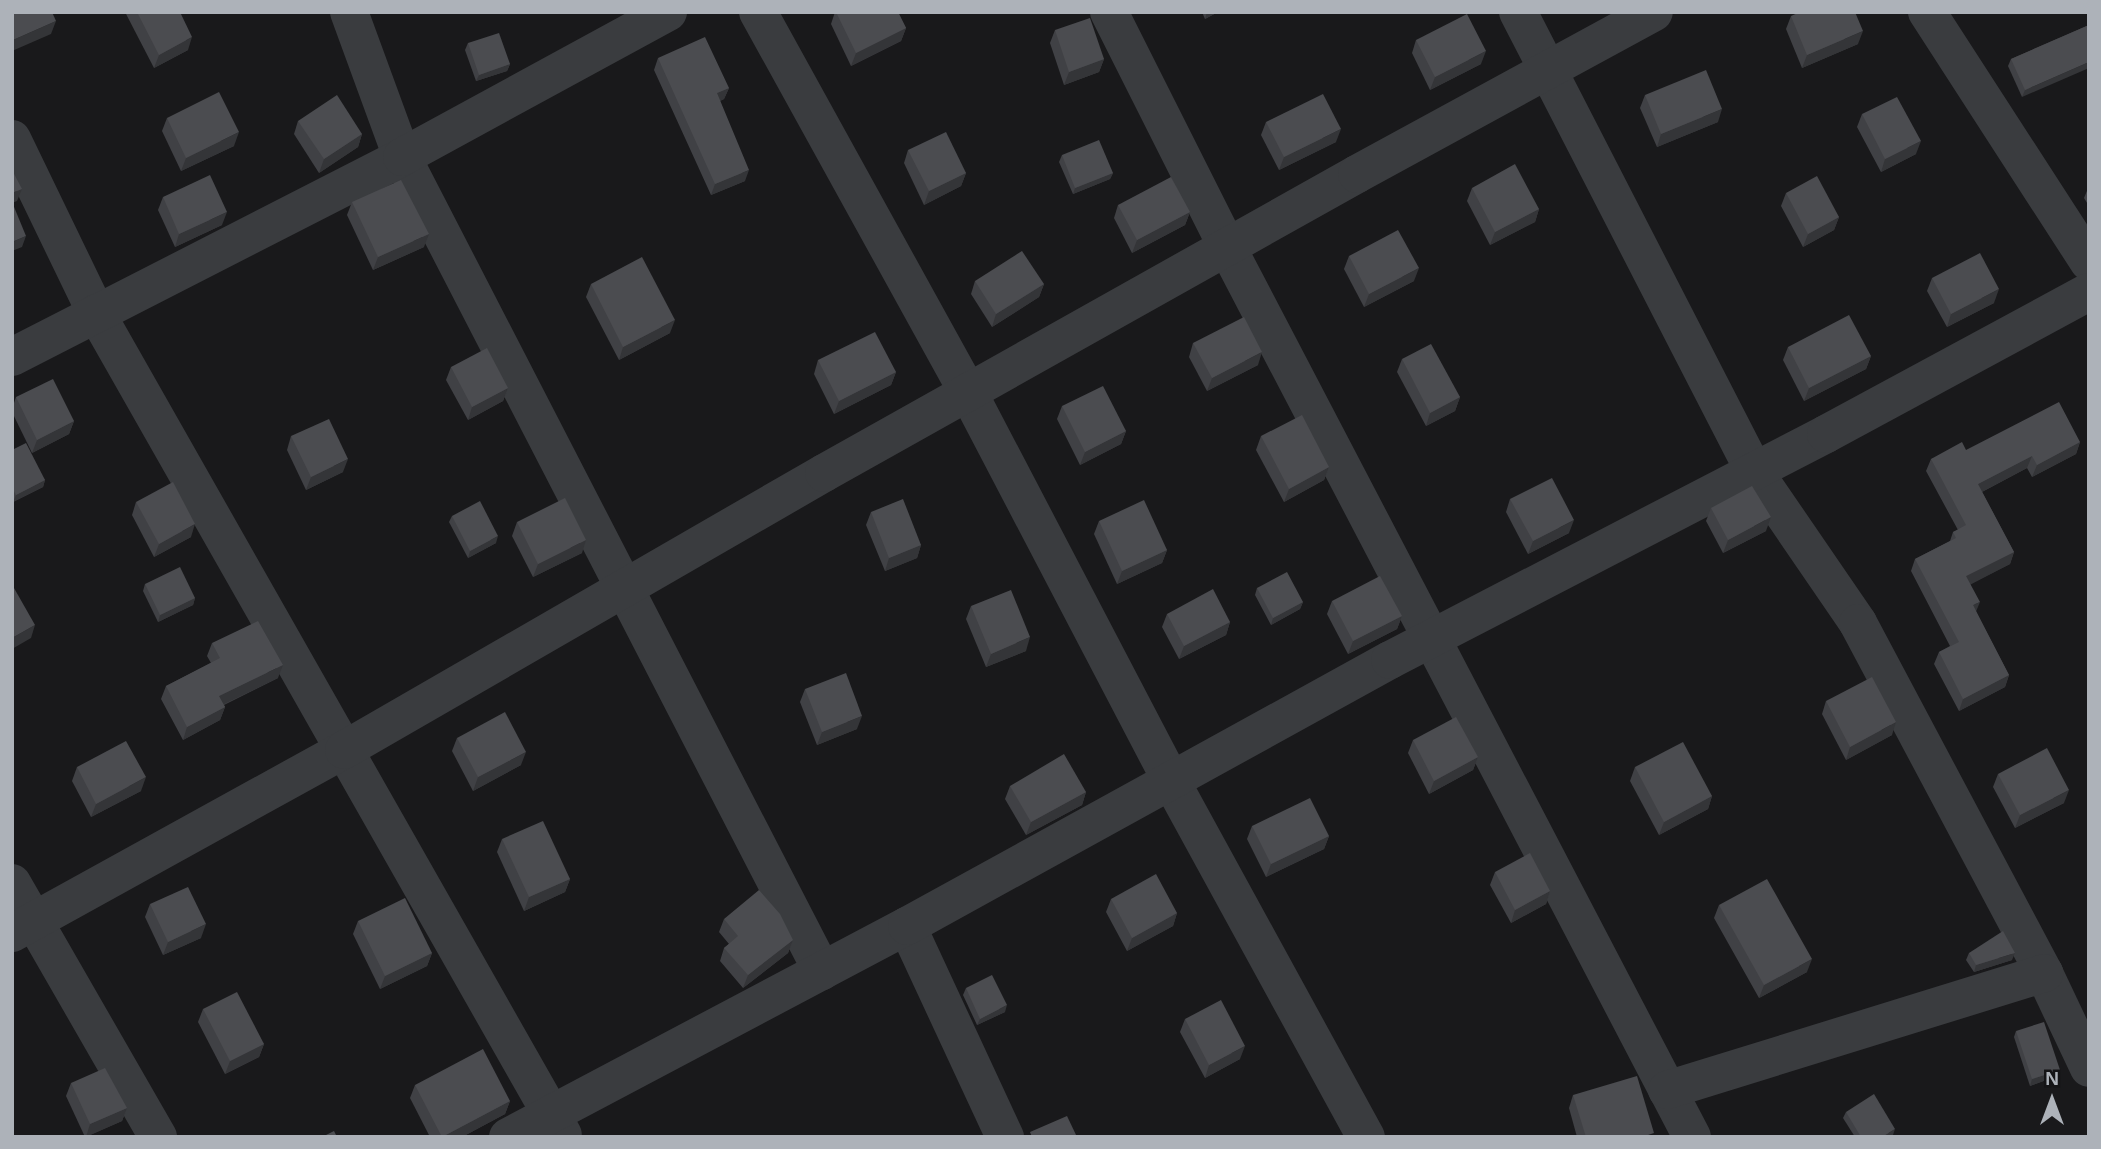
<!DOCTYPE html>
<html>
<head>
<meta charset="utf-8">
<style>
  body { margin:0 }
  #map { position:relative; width:2101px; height:1149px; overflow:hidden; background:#19191b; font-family:Helvetica,sans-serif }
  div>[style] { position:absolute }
  .minor>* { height:38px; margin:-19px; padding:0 19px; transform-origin:19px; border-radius:19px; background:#3a3c3f }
  .wall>* { inset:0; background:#404145 }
  .shaded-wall>* { inset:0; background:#343538 }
  .building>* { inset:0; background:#4b4c50 }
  span { translate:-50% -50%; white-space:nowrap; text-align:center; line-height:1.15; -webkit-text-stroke:5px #141416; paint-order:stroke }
  .frame { position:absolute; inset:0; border:14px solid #adb2b9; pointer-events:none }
  .north { position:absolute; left:2017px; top:1065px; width:70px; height:70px; -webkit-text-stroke:5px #141416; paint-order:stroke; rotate:0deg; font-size:19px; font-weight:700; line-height:28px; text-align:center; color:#adb2b9 }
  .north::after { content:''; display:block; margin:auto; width:24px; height:32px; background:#adb2b9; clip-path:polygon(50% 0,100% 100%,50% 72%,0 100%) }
</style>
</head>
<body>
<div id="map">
  <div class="minor">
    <i style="left:349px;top:12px;width:154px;rotate:69.9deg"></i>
    <i style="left:402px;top:157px;width:916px;rotate:62.71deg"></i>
    <i style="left:758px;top:12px;width:434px;rotate:61.1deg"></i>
    <i style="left:968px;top:392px;width:439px;rotate:62.4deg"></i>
    <i style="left:1171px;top:781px;width:406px;rotate:61.3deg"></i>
    <i style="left:1109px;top:12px;width:263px;rotate:63.3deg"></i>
    <i style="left:1227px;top:247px;width:1004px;rotate:62.41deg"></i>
    <i style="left:1518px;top:12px;width:516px;rotate:62.79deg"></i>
    <i style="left:1754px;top:471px;width:184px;rotate:55.6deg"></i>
    <i style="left:1858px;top:623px;width:396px;rotate:62deg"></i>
    <i style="left:2044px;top:973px;width:105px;rotate:64.7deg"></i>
    <i style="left:1927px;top:12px;width:298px;rotate:57.1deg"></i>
    <i style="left:12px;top:139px;width:193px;rotate:64.2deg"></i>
    <i style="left:96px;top:313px;width:945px;rotate:60.4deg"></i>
    <i style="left:12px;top:357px;width:438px;rotate:-27.1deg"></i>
    <i style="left:402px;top:157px;width:303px;rotate:-28.6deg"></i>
    <i style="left:12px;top:883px;width:293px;rotate:60.1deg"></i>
    <i style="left:907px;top:926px;width:233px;rotate:65.1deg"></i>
    <i style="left:12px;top:933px;width:379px;rotate:-28.9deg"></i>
    <i style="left:344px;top:750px;width:554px;rotate:-29.99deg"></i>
    <i style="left:824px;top:473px;width:611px;rotate:-29.29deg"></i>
    <i style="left:1357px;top:174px;width:338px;rotate:-28.6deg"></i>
    <i style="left:1667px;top:1090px;width:395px;rotate:-17.2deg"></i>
    <i style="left:508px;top:1137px;width:451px;rotate:-27.9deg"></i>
    <i style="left:907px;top:926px;width:551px;rotate:-28.84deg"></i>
    <i style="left:1390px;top:660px;width:491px;rotate:-27.4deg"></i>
    <i style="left:1826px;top:434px;width:299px;rotate:-28.4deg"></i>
  </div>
  <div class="wall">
    <i style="clip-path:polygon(125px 12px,180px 12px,188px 50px,154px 68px)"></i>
    <i style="clip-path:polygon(835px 12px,898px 12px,906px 28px,901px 41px,851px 66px,831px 24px)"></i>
    <i style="clip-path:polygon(1202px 12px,1218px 12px,1205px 19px)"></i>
    <i style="clip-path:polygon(1791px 16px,1858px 44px,1802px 68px,1786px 29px)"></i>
    <i style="clip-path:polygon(2089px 25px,2022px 97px,2008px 66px,2011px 59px)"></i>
    <i style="clip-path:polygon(1055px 30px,1104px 59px,1099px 72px,1064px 85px,1050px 43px)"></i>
    <i style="clip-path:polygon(1416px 40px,1481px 64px,1430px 90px,1412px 53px)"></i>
    <i style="clip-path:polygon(468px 43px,510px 64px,507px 71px,476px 81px,465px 50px)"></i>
    <i style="clip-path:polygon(658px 58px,729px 88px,724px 99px,720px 101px,745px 181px,711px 195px,654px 70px)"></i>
    <i style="clip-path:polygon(1645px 95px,1718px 122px,1657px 147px,1640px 108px)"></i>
    <i style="clip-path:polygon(1862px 114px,1916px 154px,1881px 172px,1857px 127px)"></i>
    <i style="clip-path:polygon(167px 118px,234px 146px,181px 171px,162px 131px)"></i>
    <i style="clip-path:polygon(298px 121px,362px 134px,358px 147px,319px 173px,294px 134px)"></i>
    <i style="clip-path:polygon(1266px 122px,1336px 142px,1279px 170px,1261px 135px)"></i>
    <i style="clip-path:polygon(908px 150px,966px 173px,961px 186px,924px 205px,904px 163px)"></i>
    <i style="clip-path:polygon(1062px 155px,1113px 173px,1110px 179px,1073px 194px,1059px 162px)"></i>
    <i style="clip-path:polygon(2089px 186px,2089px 206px,2084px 198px)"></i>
    <i style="clip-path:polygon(1472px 188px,1539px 209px,1535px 222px,1490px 245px,1467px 201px)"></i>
    <i style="clip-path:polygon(1786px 193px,1839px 217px,1834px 230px,1803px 247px,1781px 206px)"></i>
    <i style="clip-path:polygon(163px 197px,222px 225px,175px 247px,158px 210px)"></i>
    <i style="clip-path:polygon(352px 202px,424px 247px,373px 270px,347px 215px)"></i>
    <i style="clip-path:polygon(1118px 205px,1190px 212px,1185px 225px,1132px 253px,1114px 218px)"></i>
    <i style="clip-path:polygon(1349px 256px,1414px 281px,1364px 307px,1344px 269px)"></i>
    <i style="clip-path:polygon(1932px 278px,1994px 303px,1947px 327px,1927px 291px)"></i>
    <i style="clip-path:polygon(975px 281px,1044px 284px,1039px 297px,992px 327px,971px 294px)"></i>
    <i style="clip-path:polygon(591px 284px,670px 333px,619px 360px,586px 297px)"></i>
    <i style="clip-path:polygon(1193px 343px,1258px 365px,1207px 391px,1189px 357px)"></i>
    <i style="clip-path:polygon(1788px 347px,1871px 356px,1866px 369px,1804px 401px,1783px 360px)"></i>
    <i style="clip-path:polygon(1402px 359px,1460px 397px,1455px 411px,1426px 426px,1397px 372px)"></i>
    <i style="clip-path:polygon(818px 360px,896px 372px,891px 385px,834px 414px,814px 374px)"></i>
    <i style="clip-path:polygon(451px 367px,508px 388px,503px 401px,468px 420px,446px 380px)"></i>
    <i style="clip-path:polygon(16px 397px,74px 421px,69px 434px,32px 453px,12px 412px,12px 409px)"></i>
    <i style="clip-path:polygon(1062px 406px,1126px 431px,1121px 444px,1080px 465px,1057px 419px)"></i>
    <i style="clip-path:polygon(291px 436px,343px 472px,306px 490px,287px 450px)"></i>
    <i style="clip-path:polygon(1261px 436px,1329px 467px,1324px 480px,1284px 502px,1256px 450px)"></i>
    <i style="clip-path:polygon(2080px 442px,2076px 454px,2032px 477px,2027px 468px,1982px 492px,2014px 552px,2010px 564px,1970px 584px,1976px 612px,2009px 675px,2005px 687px,1959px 711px,1934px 664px,1939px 652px,1950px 646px,1911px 571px,1915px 559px,1950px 541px,1953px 532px,1958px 530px,1926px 471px,1931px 459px,1966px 450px)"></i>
    <i style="clip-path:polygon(12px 450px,45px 480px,43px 487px,13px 502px,12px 499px)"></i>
    <i style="clip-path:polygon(1510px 499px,1569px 533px,1528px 554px,1506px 512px)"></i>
    <i style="clip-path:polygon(136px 502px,191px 537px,154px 557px,132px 515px)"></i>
    <i style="clip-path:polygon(1711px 508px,1766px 531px,1723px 553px,1706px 521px)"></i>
    <i style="clip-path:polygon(871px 512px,921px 545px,917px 558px,885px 571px,866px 525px)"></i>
    <i style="clip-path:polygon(452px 516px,496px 543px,468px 558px,449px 522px)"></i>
    <i style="clip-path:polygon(1099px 521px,1167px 550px,1162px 563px,1117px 584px,1094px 534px)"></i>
    <i style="clip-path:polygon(517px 522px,582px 553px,533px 577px,512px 536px)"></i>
    <i style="clip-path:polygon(145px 584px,195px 598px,193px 605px,158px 622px,143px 591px)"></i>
    <i style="clip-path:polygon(1257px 588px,1303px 602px,1300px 609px,1271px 625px,1255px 595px)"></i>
    <i style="clip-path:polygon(1332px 601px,1402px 616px,1397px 629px,1348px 654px,1327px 614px)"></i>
    <i style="clip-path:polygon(971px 606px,1026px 651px,986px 667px,966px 619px)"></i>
    <i style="clip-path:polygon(1167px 614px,1230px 622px,1226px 635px,1179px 659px,1162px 627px)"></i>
    <i style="clip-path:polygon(212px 643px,278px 678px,224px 705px,225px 707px,220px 720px,183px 740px,161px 699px,166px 686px,211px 663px,207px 656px)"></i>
    <i style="clip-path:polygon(805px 689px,857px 729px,817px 745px,800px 702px)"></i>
    <i style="clip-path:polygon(1826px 701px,1892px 735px,1846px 760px,1822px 714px)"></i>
    <i style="clip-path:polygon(457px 738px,521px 765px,473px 791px,452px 751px)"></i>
    <i style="clip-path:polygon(1413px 740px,1478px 757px,1473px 770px,1429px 794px,1408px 753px)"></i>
    <i style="clip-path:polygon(77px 767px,141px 791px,91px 817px,72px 781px)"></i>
    <i style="clip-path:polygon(1635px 767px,1712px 796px,1708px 809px,1659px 835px,1630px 781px)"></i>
    <i style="clip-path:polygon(1998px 774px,2064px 803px,2015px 828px,1993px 787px)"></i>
    <i style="clip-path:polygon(1010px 786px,1086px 792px,1082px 805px,1026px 835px,1005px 799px)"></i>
    <i style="clip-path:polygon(1252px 826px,1329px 836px,1324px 849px,1266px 877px,1247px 839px)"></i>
    <i style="clip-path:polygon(502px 839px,570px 879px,565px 892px,524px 911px,497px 852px)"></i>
    <i style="clip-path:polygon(1495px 872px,1550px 891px,1546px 904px,1511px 923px,1490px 885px)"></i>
    <i style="clip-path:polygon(1111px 899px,1177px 913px,1173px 926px,1127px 951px,1106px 912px)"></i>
    <i style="clip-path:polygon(150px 904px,201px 938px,163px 955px,145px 917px)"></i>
    <i style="clip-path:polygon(1719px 905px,1807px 972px,1759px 998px,1714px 918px)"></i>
    <i style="clip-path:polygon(724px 919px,793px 940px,788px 953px,743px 988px,720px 961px,724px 948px,729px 944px,719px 932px)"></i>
    <i style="clip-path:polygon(358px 921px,432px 953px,427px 966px,380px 989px,353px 934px)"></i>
    <i style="clip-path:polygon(1969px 953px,2012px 960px,1974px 972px,1966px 960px)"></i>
    <i style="clip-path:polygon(966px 988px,1005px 1012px,977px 1025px,963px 995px)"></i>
    <i style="clip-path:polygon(203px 1009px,264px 1044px,259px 1057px,225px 1074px,198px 1022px)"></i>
    <i style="clip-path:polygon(1185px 1019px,1240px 1059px,1205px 1078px,1180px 1032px)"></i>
    <i style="clip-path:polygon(2016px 1031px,2057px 1076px,2030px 1086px,2014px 1037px)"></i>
    <i style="clip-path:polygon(71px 1083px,127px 1108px,122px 1121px,85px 1137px,66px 1096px)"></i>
    <i style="clip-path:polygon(415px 1085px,510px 1101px,505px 1114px,462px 1137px,430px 1137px,410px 1098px)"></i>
    <i style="clip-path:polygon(1573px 1095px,1653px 1137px,1577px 1137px,1569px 1108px)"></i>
    <i style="clip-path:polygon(1846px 1112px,1893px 1135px,1891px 1137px,1855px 1137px,1843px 1118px)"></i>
  </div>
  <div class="shaded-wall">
    <i style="clip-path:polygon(1207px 12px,1218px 12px,1205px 19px)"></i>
    <i style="clip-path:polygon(56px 21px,51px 34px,12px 51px,13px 40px)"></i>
    <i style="clip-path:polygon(906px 28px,901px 41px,851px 66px,856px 53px)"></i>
    <i style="clip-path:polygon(1863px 31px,1858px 44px,1802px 68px,1807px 55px)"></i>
    <i style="clip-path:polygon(192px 37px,188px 50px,154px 68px,159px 55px)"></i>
    <i style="clip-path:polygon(1486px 51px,1481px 64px,1430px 90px,1435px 77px)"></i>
    <i style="clip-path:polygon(1104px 59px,1099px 72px,1064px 85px,1069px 72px)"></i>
    <i style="clip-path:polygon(2089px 62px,2089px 68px,2022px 97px,2025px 90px)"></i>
    <i style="clip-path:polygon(510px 64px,507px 71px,476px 81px,479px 75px)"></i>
    <i style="clip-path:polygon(729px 88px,724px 99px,713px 104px,717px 93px)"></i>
    <i style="clip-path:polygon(1722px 109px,1718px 122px,1657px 147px,1661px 134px)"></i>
    <i style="clip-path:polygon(1341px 129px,1336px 142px,1279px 170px,1284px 157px)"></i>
    <i style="clip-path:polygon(239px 132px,234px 146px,181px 171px,186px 158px)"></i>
    <i style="clip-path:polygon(362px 134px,358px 147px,319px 173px,324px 159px)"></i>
    <i style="clip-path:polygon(1921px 141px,1916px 154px,1881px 172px,1885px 159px)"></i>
    <i style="clip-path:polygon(749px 170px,745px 181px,711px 195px,715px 184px)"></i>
    <i style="clip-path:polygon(966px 173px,961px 186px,924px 205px,929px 191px)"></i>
    <i style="clip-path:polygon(1113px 173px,1110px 179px,1073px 194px,1075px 188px)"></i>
    <i style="clip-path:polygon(22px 189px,17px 201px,12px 203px,12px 193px)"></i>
    <i style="clip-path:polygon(1539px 209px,1535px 222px,1490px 245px,1495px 232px)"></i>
    <i style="clip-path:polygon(227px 212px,222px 225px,175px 247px,179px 234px)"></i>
    <i style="clip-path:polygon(1190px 212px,1185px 225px,1132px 253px,1137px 240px)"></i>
    <i style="clip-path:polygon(1839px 217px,1834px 230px,1803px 247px,1808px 234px)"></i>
    <i style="clip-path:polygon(429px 234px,424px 247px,373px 270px,378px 257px)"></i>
    <i style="clip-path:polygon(26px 236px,22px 247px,12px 251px,12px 242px)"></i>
    <i style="clip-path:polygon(1419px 268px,1414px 281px,1364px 307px,1369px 294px)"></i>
    <i style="clip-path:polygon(1044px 284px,1039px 297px,992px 327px,996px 314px)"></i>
    <i style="clip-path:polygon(1999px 289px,1994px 303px,1947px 327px,1951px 314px)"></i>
    <i style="clip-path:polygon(675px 320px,670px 333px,619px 360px,623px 347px)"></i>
    <i style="clip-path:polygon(1262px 352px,1258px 365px,1207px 391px,1212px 378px)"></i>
    <i style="clip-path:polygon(1871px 356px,1866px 369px,1804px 401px,1809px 388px)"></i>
    <i style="clip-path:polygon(896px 372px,891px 385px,834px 414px,839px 401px)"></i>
    <i style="clip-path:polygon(508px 388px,503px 401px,468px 420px,472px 407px)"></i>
    <i style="clip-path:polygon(1460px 397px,1455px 411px,1426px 426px,1430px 413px)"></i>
    <i style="clip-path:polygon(74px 421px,69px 434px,32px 453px,37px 440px)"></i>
    <i style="clip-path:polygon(1126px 431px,1121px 444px,1080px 465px,1085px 452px)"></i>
    <i style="clip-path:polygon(2080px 442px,2076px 454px,2032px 477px,2037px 465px)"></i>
    <i style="clip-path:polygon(2032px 456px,2027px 468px,1974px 496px,1978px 484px)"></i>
    <i style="clip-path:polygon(348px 459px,343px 472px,306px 490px,311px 477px)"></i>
    <i style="clip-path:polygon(1329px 467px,1324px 480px,1284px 502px,1289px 489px)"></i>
    <i style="clip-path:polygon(45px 480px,43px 487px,13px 502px,16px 495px)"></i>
    <i style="clip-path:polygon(1771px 517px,1766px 531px,1723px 553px,1728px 540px)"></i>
    <i style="clip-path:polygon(1574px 520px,1569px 533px,1528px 554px,1533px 541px)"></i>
    <i style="clip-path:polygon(195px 524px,191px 537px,154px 557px,159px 544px)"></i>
    <i style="clip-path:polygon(498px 536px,496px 543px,468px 558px,470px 551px)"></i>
    <i style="clip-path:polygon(586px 540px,582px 553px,533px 577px,538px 564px)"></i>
    <i style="clip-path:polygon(921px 545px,917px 558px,885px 571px,889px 558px)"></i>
    <i style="clip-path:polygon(1167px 550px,1162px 563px,1117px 584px,1122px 571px)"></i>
    <i style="clip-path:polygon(2014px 552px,2010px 564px,1962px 589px,1966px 576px)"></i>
    <i style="clip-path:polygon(195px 598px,193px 605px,158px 622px,160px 615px)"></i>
    <i style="clip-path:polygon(1303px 602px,1300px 609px,1271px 625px,1273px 618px)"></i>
    <i style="clip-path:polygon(1980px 602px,1975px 614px,1973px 605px)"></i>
    <i style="clip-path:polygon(1402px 616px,1397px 629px,1348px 654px,1353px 641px)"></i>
    <i style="clip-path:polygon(1230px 622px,1226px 635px,1179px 659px,1184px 646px)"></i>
    <i style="clip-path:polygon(35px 625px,31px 638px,12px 649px,12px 638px)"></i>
    <i style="clip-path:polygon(1030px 637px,1026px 651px,986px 667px,991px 654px)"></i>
    <i style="clip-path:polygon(283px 665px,278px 678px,214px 709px,219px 696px)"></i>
    <i style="clip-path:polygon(2009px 675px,2005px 687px,1959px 711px,1963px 699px)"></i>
    <i style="clip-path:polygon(225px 707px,220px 720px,183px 740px,187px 727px)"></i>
    <i style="clip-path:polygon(862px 716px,857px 729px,817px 745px,822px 732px)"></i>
    <i style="clip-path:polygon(1896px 722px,1892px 735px,1846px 760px,1850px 747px)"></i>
    <i style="clip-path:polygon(526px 752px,521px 765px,473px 791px,478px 777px)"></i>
    <i style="clip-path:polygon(1478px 757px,1473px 770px,1429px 794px,1434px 781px)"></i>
    <i style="clip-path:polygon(146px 777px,141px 791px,91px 817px,96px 804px)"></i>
    <i style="clip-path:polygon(2069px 790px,2064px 803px,2015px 828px,2020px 815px)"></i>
    <i style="clip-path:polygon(1086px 792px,1082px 805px,1026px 835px,1031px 822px)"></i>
    <i style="clip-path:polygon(1712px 796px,1708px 809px,1659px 835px,1664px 822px)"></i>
    <i style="clip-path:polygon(1329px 836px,1324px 849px,1266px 877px,1271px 864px)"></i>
    <i style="clip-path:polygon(570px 879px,565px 892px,524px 911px,529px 897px)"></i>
    <i style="clip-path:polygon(1550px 891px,1546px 904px,1511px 923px,1515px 910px)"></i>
    <i style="clip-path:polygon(1177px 913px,1173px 926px,1127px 951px,1132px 938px)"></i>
    <i style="clip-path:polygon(206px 924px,201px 938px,163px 955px,168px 942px)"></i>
    <i style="clip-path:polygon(793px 940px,788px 953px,743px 988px,748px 975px)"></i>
    <i style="clip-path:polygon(432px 953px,427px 966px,380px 989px,385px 976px)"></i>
    <i style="clip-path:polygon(2015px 953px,2012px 960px,1974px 972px,1976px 965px)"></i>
    <i style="clip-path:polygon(1812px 959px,1807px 972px,1759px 998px,1764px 985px)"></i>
    <i style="clip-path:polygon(1007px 1005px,1005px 1012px,977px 1025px,980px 1019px)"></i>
    <i style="clip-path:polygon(264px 1044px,259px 1057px,225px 1074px,230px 1061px)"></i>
    <i style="clip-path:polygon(1245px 1046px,1240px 1059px,1205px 1078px,1209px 1065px)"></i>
    <i style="clip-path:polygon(2060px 1070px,2057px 1076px,2030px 1086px,2032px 1079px)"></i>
    <i style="clip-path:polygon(510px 1101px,505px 1114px,462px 1137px,442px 1137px)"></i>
    <i style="clip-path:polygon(127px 1108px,122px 1121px,86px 1137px,90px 1124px)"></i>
    <i style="clip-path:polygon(1895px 1129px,1893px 1135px,1891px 1137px,1882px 1137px)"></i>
  </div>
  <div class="building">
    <i style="clip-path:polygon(12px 12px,52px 12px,56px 21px,13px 40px,12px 38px)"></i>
    <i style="clip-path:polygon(137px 12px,180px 12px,192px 37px,159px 55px)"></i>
    <i style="clip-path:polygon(836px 12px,898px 12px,906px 28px,856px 53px)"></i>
    <i style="clip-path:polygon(1800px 12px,1855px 12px,1863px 31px,1807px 55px,1791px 16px)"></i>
    <i style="clip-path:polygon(1467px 14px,1486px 51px,1435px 77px,1416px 40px)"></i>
    <i style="clip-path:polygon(1090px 18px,1104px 59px,1069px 72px,1055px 30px)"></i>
    <i style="clip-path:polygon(2089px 25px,2089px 62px,2025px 90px,2011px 59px)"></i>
    <i style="clip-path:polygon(499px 33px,510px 64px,479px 75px,468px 43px)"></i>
    <i style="clip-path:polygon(705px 37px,729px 88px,717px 93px,749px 170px,715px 184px,658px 58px)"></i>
    <i style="clip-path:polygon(1706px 70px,1722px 109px,1661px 134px,1645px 95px)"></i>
    <i style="clip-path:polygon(219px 92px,239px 132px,186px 158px,167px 118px)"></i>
    <i style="clip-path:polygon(1323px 94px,1341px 129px,1284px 157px,1266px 122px)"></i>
    <i style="clip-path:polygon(337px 95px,362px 134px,324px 159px,298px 121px)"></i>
    <i style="clip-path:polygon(1897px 97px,1921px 141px,1885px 159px,1862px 114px)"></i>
    <i style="clip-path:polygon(946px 132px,966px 173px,929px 191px,908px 150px)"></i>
    <i style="clip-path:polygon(1099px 140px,1113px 173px,1075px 188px,1062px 155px)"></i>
    <i style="clip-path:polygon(1515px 164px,1539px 209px,1495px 232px,1472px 188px)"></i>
    <i style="clip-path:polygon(12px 170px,22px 189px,12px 193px)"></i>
    <i style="clip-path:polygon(210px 175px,227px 212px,179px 234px,163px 197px)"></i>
    <i style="clip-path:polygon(1817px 176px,1839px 217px,1808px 234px,1786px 193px)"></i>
    <i style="clip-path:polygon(1171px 177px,1190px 212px,1137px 240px,1118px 205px)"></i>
    <i style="clip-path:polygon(401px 180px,429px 234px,378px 257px,352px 202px)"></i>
    <i style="clip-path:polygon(12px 202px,26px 236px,12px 242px)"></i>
    <i style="clip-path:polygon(1398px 230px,1419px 268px,1369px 294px,1349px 256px)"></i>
    <i style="clip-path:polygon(1022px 251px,1044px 284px,996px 314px,975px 281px)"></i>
    <i style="clip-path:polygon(1980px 253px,1999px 289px,1951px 314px,1932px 278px)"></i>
    <i style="clip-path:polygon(642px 257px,675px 320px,623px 347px,591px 284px)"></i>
    <i style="clip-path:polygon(1849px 315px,1871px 356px,1809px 388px,1788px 347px)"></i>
    <i style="clip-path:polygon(1244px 317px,1262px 352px,1212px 378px,1193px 343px)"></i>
    <i style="clip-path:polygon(875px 332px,896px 372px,839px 401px,818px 360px)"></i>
    <i style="clip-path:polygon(1431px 344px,1460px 397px,1430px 413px,1402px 359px)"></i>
    <i style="clip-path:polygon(487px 348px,508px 388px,472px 407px,451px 367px)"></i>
    <i style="clip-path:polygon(53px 379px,74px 421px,37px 440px,16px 397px)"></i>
    <i style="clip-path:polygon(1103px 386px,1126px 431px,1085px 452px,1062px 406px)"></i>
    <i style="clip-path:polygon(2059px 402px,2080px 442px,2037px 465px,2032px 456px,1978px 484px,2014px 552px,1966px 576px,1980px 602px,1973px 605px,2009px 675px,1963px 699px,1939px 652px,1959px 642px,1915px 559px,1956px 538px,1953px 532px,1966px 525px,1931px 459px,1962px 442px,1966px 450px)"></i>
    <i style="clip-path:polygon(1302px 415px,1329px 467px,1289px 489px,1261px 436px)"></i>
    <i style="clip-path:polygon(329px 419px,348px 459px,311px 477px,291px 436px)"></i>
    <i style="clip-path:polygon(26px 443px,45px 480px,16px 495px,12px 488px,12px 450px)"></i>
    <i style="clip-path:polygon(1552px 478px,1574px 520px,1533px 541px,1510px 499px)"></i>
    <i style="clip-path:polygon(173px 482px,195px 524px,159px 544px,136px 502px)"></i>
    <i style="clip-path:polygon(1752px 486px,1771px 517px,1728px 540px,1711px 508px)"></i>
    <i style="clip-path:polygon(565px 498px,586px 540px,538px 564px,517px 522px)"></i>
    <i style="clip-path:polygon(903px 499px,921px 545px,889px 558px,871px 512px)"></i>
    <i style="clip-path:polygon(1144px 500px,1167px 550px,1122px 571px,1099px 521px)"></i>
    <i style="clip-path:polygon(480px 501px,498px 536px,470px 551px,452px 516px)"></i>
    <i style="clip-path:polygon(180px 567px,195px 598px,160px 615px,145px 584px)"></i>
    <i style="clip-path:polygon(1287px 572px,1303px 602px,1273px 618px,1257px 588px)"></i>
    <i style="clip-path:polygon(1380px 576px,1402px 616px,1353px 641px,1332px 601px)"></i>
    <i style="clip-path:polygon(14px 588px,35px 625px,12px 638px,12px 589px)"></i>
    <i style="clip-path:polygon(1213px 589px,1230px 622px,1184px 646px,1167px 614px)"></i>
    <i style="clip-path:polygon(1011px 590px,1030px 637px,991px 654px,971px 606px)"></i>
    <i style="clip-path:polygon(258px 621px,283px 665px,219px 696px,225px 707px,187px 727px,166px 686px,220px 658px,212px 643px)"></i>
    <i style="clip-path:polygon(846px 673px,862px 716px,822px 732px,805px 689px)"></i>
    <i style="clip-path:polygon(1872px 677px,1896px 722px,1850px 747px,1826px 701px)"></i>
    <i style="clip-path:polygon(505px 712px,526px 752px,478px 777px,457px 738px)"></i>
    <i style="clip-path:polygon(1456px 717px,1478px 757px,1434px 781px,1413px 740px)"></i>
    <i style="clip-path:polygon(126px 741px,146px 777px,96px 804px,77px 767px)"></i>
    <i style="clip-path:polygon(1683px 742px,1712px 796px,1664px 822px,1635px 767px)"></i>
    <i style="clip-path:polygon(2047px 748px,2069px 790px,2020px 815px,1998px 774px)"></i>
    <i style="clip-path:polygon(1064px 754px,1086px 792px,1031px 822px,1010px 786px)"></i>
    <i style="clip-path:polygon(1310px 798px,1329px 836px,1271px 864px,1252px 826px)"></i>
    <i style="clip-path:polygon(543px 821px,570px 879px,529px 897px,502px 839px)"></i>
    <i style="clip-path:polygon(1530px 853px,1550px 891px,1515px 910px,1495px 872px)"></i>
    <i style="clip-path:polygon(1156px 874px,1177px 913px,1132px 938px,1111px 899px)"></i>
    <i style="clip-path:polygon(1767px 879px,1812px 959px,1764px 985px,1719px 905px)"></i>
    <i style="clip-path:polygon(188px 887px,206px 924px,168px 942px,150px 904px)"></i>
    <i style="clip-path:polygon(759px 890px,780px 914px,793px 940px,748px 975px,724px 948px,738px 936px,724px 919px)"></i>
    <i style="clip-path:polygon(405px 898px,432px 953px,385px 976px,358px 921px)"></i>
    <i style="clip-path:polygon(2003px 931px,2015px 953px,1976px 965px,1969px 953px)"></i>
    <i style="clip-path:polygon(992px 975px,1007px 1005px,980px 1019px,966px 988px)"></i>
    <i style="clip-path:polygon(237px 992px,264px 1044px,230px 1061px,203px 1009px)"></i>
    <i style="clip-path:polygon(1221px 1000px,1245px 1046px,1209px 1065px,1185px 1019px)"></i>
    <i style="clip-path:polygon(2044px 1022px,2060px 1070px,2032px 1079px,2016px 1031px)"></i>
    <i style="clip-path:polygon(483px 1049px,510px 1101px,442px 1137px,415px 1085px)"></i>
    <i style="clip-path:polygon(105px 1068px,127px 1108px,90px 1124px,71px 1083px)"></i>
    <i style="clip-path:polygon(1637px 1076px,1654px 1133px,1642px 1137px,1586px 1137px,1573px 1095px)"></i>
    <i style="clip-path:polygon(1874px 1094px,1895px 1129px,1882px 1137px,1861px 1137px,1846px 1112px)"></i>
    <i style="clip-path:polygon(1067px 1116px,1077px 1137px,1032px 1137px,1030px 1132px)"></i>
    <i style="clip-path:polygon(334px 1131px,337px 1137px,322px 1137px)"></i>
  </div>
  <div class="frame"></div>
  <div class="north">N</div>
</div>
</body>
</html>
